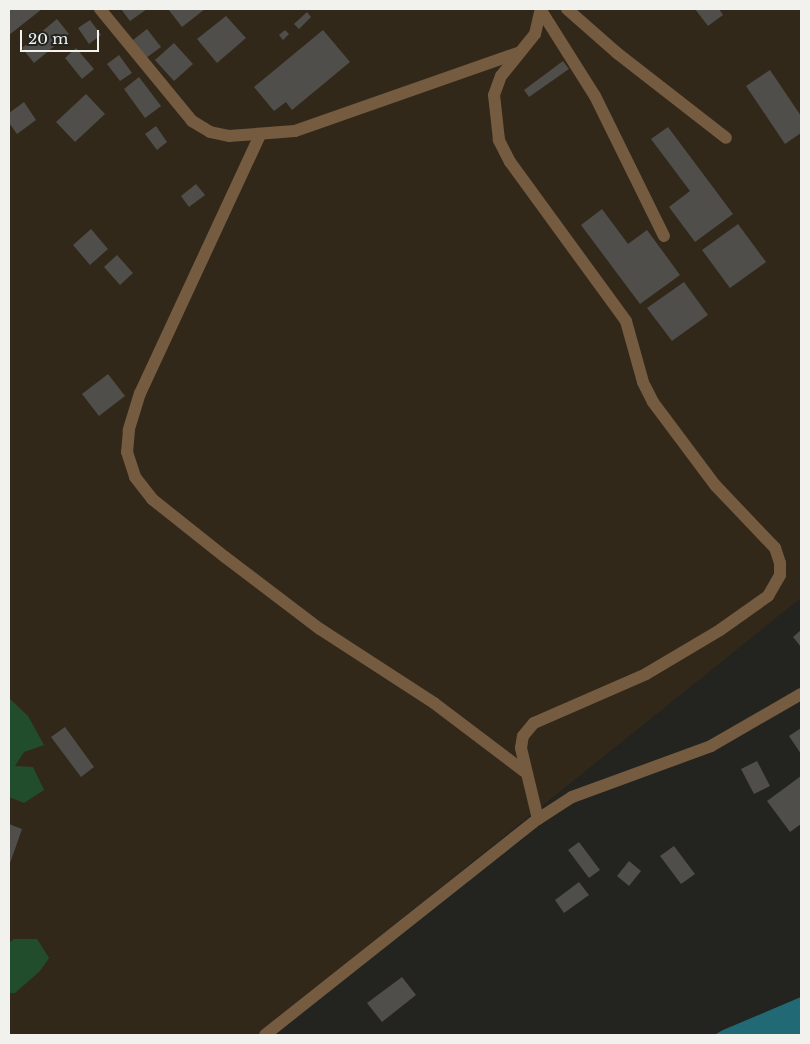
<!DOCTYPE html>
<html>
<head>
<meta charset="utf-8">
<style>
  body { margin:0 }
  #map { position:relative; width:810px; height:1044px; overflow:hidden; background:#23231f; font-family:"Libre Baskerville",serif }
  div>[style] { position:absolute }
  .industrial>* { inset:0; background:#322819 }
  .green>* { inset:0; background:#224d2d }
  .water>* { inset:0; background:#226976 }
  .building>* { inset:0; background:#4f4e4a }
  .service>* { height:12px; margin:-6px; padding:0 6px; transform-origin:6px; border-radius:6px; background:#755b3f }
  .minor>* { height:12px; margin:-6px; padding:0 6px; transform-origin:6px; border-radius:6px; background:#755b3f }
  span { translate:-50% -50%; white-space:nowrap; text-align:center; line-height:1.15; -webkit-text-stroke:4px #23231f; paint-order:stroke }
  .frame { position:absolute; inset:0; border:10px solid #f1f1ee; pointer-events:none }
  .scale { position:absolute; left:20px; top:30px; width:79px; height:22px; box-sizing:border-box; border:2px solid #f1f1ee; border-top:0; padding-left:6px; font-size:15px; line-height:18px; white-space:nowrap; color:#f1f1ee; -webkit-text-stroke:4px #23231f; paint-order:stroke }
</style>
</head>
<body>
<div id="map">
  <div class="industrial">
    <i style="clip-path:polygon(9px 9px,801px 9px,801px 598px,257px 1035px,9px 1035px)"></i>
  </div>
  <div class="green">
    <i style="clip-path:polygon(10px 699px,28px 716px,44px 745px,24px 752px,15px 766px,33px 767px,44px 790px,24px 803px,9px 797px)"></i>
    <i style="clip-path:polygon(14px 939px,37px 939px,49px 958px,40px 971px,15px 993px,9px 993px,9px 943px)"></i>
  </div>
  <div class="water">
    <i style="clip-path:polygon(801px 997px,801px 1035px,714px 1035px,723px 1030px)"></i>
  </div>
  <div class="building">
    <i style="clip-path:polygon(9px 9px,42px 9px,9px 35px)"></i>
    <i style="clip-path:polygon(121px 9px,147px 9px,130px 21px)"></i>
    <i style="clip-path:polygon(168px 9px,205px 9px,182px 27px)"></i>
    <i style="clip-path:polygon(695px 9px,719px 9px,723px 15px,708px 26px)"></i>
    <i style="clip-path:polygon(307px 12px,311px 17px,299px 29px,294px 24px)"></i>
    <i style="clip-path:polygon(226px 16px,246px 38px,217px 63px,197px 39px)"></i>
    <i style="clip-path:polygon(57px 19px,69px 34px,34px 63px,22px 48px)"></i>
    <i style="clip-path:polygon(90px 20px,101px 35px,89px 44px,78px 28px)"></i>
    <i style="clip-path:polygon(147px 29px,161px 47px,146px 58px,133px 40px)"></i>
    <i style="clip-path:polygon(285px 30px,289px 34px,283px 40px,279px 35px)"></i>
    <i style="clip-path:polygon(323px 30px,350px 62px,292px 110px,286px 102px,274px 111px,254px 87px)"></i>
    <i style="clip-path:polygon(174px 43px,193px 64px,174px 81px,155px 60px)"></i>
    <i style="clip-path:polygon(76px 48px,94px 69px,82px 79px,65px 58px)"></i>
    <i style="clip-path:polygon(119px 55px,132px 73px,120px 81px,107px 64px)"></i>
    <i style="clip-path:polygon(563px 61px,569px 69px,529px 97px,524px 90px)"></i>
    <i style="clip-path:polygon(770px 70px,801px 116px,801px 133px,785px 144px,746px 86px)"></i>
    <i style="clip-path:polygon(139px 77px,161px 106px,145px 118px,124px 89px)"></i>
    <i style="clip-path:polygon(86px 94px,105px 114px,75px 142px,56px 122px)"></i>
    <i style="clip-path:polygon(24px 102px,36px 120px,17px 134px,9px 123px,9px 113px)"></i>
    <i style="clip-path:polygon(156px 126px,167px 142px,157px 150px,145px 134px)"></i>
    <i style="clip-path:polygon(668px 127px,733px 214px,695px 242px,669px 207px,690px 191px,651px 139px)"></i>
    <i style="clip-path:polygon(196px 184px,205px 195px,189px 207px,181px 196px)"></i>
    <i style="clip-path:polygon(602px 209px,628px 244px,647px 230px,680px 275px,640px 304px,581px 225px)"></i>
    <i style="clip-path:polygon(738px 224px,766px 262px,730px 288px,702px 250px)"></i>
    <i style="clip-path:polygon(91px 229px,108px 249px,90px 265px,73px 245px)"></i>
    <i style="clip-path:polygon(117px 255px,133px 273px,120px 285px,104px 267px)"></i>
    <i style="clip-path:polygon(684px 282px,708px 315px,672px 341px,647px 308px)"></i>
    <i style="clip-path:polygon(108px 374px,125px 396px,99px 416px,82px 394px)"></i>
    <i style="clip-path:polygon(801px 630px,801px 647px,793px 637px)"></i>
    <i style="clip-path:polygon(65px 727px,94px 767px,81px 777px,51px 737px)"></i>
    <i style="clip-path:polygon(801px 728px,801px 754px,789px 736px)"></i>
    <i style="clip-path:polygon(757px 761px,770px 786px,754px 794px,741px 769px)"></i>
    <i style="clip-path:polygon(801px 776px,801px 824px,790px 832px,767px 801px)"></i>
    <i style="clip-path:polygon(9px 824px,22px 829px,9px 866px)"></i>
    <i style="clip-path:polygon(579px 842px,600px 870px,589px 878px,568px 850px)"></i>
    <i style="clip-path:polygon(674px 846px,695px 874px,681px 884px,660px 856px)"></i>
    <i style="clip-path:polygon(629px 861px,641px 871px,629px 886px,617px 876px)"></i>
    <i style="clip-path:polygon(579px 882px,589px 895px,564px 913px,555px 900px)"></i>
    <i style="clip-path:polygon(402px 977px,416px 995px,382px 1022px,367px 1003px)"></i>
  </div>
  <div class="service">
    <i style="left:100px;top:9px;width:145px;rotate:50.6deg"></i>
    <i style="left:192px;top:121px;width:21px;rotate:31deg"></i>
    <i style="left:210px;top:132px;width:19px;rotate:12deg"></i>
    <i style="left:229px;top:136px;width:66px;rotate:-4.3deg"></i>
    <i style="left:295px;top:131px;width:238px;rotate:-19.3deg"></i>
    <i style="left:567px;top:9px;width:67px;rotate:41.3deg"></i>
    <i style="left:617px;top:53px;width:138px;rotate:37.9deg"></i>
    <i style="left:542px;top:12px;width:99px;rotate:57.8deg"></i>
    <i style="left:595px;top:96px;width:156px;rotate:63.8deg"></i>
    <i style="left:260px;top:135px;width:285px;rotate:114.9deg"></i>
    <i style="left:140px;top:393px;width:39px;rotate:107deg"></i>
    <i style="left:129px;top:430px;width:22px;rotate:95deg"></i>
    <i style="left:127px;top:452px;width:26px;rotate:72deg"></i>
    <i style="left:135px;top:477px;width:28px;rotate:52deg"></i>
    <i style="left:152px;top:499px;width:93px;rotate:38.5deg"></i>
    <i style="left:225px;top:557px;width:119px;rotate:37.2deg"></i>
    <i style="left:320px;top:629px;width:136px;rotate:33deg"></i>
    <i style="left:434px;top:703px;width:113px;rotate:37.1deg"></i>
    <i style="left:538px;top:819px;width:73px;rotate:-103.5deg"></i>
    <i style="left:521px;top:748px;width:12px;rotate:-81deg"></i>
    <i style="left:523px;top:736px;width:17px;rotate:-50deg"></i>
    <i style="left:534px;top:723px;width:122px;rotate:-23.6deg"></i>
    <i style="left:646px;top:674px;width:86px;rotate:-30.7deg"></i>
    <i style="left:720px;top:630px;width:59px;rotate:-35.3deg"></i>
    <i style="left:768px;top:596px;width:24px;rotate:-60deg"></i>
    <i style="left:780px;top:575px;width:12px;rotate:-90deg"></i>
    <i style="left:780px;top:563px;width:16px;rotate:-108deg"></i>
    <i style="left:775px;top:548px;width:87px;rotate:-133.6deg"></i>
    <i style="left:715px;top:485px;width:104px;rotate:-126.8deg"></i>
    <i style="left:653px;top:402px;width:22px;rotate:-117deg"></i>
    <i style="left:643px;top:382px;width:63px;rotate:-105.6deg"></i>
    <i style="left:626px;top:321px;width:197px;rotate:-126.1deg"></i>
    <i style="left:510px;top:162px;width:25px;rotate:-117deg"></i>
    <i style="left:499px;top:140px;width:45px;rotate:-96.3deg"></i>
    <i style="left:494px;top:95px;width:20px;rotate:-70deg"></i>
    <i style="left:501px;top:76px;width:54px;rotate:-51deg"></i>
    <i style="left:535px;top:34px;width:26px;rotate:-77deg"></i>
  </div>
  <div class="minor">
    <i style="left:265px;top:1035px;width:348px;rotate:-38.4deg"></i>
    <i style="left:538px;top:819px;width:40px;rotate:-32.9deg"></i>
    <i style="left:572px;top:797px;width:148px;rotate:-20.1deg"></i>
    <i style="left:711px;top:746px;width:104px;rotate:-30deg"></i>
  </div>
  <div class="frame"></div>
  <div class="scale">20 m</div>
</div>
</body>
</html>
